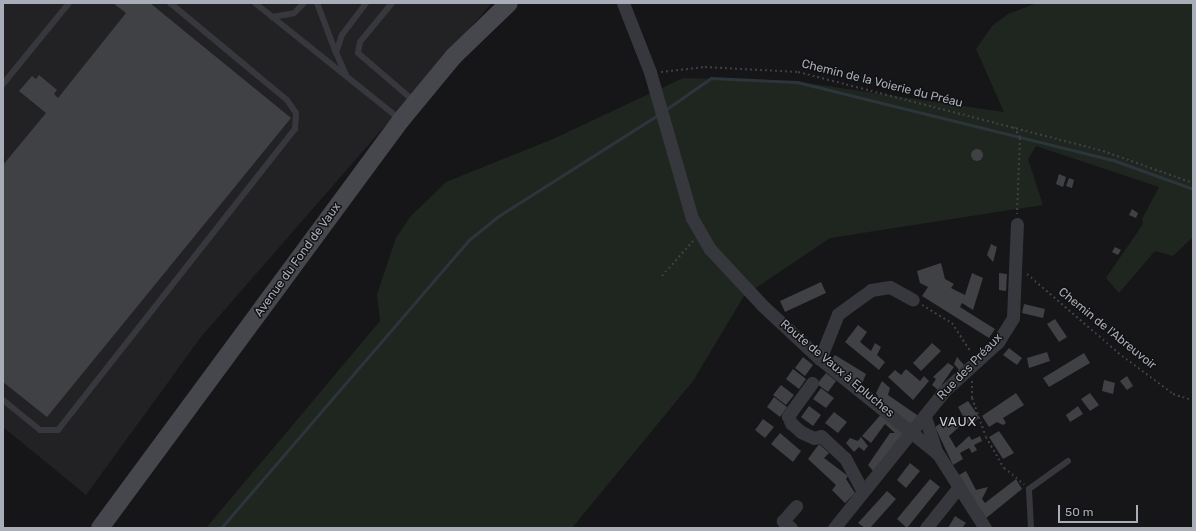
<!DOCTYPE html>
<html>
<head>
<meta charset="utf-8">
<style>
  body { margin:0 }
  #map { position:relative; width:1196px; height:531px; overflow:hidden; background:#161618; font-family:Rubik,sans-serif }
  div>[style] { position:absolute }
  .built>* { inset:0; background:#222225 }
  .green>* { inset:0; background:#1e261f }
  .stream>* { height:3px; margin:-1.5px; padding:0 1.5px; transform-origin:1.5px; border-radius:1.5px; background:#2c353c }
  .building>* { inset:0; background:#404145 }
  .round { border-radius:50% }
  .path>* { height:2px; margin-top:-1px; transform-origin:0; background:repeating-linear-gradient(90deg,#3d3f44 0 2px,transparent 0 5px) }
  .lane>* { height:6px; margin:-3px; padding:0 3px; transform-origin:3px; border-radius:3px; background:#37383d }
  .street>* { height:13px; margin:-6.5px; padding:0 6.5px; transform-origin:6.5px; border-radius:6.5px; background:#37383d }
  .secondary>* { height:18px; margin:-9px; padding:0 9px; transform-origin:9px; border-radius:9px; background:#45474d }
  span { translate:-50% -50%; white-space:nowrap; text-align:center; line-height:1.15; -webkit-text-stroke:3px #111113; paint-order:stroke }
  .street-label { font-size:12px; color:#a8adb8 }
  .neighbourhood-label { font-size:13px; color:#c9ccd4; letter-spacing:1px }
  .frame { position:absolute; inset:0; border:4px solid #a8adb8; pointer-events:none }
  .scale { position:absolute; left:1058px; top:505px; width:80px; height:18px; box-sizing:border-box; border:2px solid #a8adb8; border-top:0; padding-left:5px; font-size:12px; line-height:14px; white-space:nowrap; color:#a8adb8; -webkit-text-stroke:3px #111113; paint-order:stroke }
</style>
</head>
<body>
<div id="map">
  <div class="built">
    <i style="clip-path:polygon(3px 3px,492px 3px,201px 337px,86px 495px,3px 427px)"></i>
  </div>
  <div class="green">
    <i style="clip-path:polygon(1037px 3px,1193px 3px,1193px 237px,1173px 256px,1155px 251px,1119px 293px,1106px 278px,1143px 224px,1142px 219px,1159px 187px,1036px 146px,1028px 159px,1043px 205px,830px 238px,744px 296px,693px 381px,572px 528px,206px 528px,380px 321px,377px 294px,396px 238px,410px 217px,446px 182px,553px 139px,683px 78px,793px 81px,1004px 112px,976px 49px,993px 25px,1008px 14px)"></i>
  </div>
  <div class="stream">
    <i style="left:665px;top:110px;width:56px;rotate:-34.8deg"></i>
    <i style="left:711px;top:78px;width:86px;rotate:2.7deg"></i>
    <i style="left:797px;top:82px;width:325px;rotate:13.9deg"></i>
    <i style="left:1113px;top:160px;width:85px;rotate:19.9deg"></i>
    <i style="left:221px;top:528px;width:381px;rotate:-49.3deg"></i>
    <i style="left:470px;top:239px;width:35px;rotate:-39deg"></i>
    <i style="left:497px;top:217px;width:192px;rotate:-32.4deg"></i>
  </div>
  <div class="building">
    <i style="clip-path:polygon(113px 3px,150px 3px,291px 118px,47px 417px,3px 382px,3px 165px,46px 113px,19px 91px,32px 76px,36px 79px,39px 75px,57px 90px,54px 94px,58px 98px,126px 13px)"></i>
    <i class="round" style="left:971px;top:149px;width:12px;height:12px"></i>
    <i style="clip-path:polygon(1059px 174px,1066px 177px,1063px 187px,1056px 184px)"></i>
    <i style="clip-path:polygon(1069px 178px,1074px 180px,1072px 188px,1066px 186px)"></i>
    <i style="clip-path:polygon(1132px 209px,1138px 213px,1136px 218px,1129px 215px)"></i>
    <i style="clip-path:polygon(991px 244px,997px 247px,993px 262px,987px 255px)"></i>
    <i style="clip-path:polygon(1115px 247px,1121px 250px,1118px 255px,1112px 252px)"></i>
    <i style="clip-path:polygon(941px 263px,945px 279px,954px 284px,951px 288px,965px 295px,972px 273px,983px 278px,973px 310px,962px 303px,960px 307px,995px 329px,989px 338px,922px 296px,928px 287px,920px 283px,917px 271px)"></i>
    <i style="clip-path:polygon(999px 273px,1007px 274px,1006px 291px,999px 290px)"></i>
    <i style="clip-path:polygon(821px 282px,826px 293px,785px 312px,780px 301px)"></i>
    <i style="clip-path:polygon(1024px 304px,1045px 309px,1043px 318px,1022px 313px)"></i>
    <i style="clip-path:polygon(1055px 319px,1067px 337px,1059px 342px,1047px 324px)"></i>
    <i style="clip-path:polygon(858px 325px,867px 332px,860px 342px,871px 351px,875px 343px,881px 347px,877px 355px,885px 362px,879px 370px,845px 342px)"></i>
    <i style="clip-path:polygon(932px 343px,941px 351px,921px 371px,913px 363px)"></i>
    <i style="clip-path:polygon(1009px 348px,1022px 358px,1017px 365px,1003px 355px)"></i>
    <i style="clip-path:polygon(1047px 352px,1050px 361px,1029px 368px,1027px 358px)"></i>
    <i style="clip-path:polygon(1084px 353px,1090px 363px,1049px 387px,1043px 378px)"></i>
    <i style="clip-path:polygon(835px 355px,866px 374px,861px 386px,829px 362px)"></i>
    <i style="clip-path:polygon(803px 357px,813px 365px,805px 376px,795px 368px)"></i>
    <i style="clip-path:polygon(957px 357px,964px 365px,959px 370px,954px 364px)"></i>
    <i style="clip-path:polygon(948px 363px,954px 367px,938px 390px,932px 385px,936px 379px,933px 377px)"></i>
    <i style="clip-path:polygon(793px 369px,806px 379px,799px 389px,786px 379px)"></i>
    <i style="clip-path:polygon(906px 369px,920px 381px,924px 376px,929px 381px,913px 400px,888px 377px,895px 370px,901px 375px)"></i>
    <i style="clip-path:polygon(826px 373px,836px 381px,828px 392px,817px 384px)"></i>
    <i style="clip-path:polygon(1127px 376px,1133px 386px,1127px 390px,1120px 381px)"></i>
    <i style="clip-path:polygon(1104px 380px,1115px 383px,1113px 394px,1102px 391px)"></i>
    <i style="clip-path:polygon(882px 381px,890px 388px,888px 395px,920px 417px,913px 426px,880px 400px,876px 393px)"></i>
    <i style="clip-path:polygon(781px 385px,794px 395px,786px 405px,773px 395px)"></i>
    <i style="clip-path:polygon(821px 388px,834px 398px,826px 408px,813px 399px)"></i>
    <i style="clip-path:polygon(1016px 393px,1024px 405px,1003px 418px,1006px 423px,1003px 425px,997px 422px,989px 427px,982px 416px)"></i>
    <i style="clip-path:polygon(1090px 393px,1099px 405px,1090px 411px,1081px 399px)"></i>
    <i style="clip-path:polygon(774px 397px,787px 407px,780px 417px,767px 407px)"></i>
    <i style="clip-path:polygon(968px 401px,979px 417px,972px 425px,968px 425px,958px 407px)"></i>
    <i style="clip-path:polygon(809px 406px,821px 415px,813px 426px,801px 417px)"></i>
    <i style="clip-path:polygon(1078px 406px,1083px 414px,1070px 422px,1066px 415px)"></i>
    <i style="clip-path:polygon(884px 411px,907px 432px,874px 472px,868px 465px,890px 433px,895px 433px,885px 424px,871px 443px,862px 436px)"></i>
    <i style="clip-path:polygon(834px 412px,847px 422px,838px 433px,825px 423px)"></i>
    <i style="clip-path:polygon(949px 418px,955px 418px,960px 426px,949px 436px,956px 448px,969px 436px,972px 440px,980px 436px,982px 441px,974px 445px,977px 450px,972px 453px,969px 448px,960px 453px,963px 459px,953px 465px,935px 427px)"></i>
    <i style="clip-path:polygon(763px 419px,774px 427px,765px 438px,755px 430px)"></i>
    <i style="clip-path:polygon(999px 431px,1014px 453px,1003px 459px,989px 437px)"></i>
    <i style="clip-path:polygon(780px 433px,801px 451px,793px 462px,771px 444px)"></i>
    <i style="clip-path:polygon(861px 437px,868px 446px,864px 451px,859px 447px,854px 452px,846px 443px,850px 438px,858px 441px)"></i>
    <i style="clip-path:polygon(819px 444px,829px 453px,824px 458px,848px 476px,846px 479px,855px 493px,845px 503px,832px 490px,836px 485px,808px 459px)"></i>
    <i style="clip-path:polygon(910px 463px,920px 471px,906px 488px,897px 480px)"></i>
    <i style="clip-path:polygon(966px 471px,976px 490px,988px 487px,982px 499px,985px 503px,1016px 479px,1022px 489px,985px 519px,959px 475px)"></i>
    <i style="clip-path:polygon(930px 479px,940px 487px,907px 528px,897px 519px)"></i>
    <i style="clip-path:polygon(887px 491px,896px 499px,870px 528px,865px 528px,858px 523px)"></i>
    <i style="clip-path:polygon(955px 516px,966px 523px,962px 528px,948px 528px)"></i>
  </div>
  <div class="path">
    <i style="left:661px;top:72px;width:44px;rotate:-6.5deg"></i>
    <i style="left:705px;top:67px;width:93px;rotate:3.1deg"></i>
    <i style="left:798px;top:72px;width:315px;rotate:14.5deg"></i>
    <i style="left:1103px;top:151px;width:96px;rotate:19.6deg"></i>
    <i style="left:1014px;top:127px;width:13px;rotate:61deg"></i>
    <i style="left:1020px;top:138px;width:76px;rotate:92.3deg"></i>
    <i style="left:1027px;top:274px;width:125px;rotate:40.8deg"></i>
    <i style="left:1122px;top:356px;width:64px;rotate:36.7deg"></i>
    <i style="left:1173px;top:394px;width:21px;rotate:17deg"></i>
    <i style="left:662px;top:276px;width:47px;rotate:-48.5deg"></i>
    <i style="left:922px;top:305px;width:35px;rotate:31deg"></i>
    <i style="left:952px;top:323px;width:35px;rotate:57deg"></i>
    <i style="left:972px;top:381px;width:17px;rotate:90deg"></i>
    <i style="left:972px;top:398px;width:41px;rotate:70.3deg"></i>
    <i style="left:986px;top:437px;width:36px;rotate:60deg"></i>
    <i style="left:1004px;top:468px;width:26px;rotate:39deg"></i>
  </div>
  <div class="lane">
    <i style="left:255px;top:3px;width:186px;rotate:38.7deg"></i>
    <i style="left:317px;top:3px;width:53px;rotate:69.2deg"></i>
    <i style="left:392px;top:3px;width:50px;rotate:129.4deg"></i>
    <i style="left:360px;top:42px;width:11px;rotate:100deg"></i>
    <i style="left:358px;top:53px;width:74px;rotate:40.6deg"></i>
    <i style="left:272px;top:17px;width:22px;rotate:-10deg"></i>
    <i style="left:294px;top:13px;width:14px;rotate:-45deg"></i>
    <i style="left:346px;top:75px;width:24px;rotate:-114deg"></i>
    <i style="left:336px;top:53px;width:19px;rotate:-72deg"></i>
    <i style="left:342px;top:35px;width:40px;rotate:-53deg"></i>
    <i style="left:3px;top:84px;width:104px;rotate:-50.8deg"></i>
    <i style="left:3px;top:400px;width:48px;rotate:39deg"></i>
    <i style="left:40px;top:430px;width:18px"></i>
    <i style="left:58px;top:430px;width:383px;rotate:-51.8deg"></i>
    <i style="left:295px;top:129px;width:16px;rotate:-86deg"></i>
    <i style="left:296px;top:113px;width:16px;rotate:-125deg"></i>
    <i style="left:287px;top:100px;width:152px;rotate:-140.3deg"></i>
    <i style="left:1031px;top:528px;width:39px;rotate:-93deg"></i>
    <i style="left:1029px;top:489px;width:48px;rotate:-35.7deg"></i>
  </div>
  <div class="street">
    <i style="left:623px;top:3px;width:74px;rotate:68.6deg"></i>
    <i style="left:650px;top:72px;width:152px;rotate:74deg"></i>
    <i style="left:692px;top:218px;width:36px;rotate:60deg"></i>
    <i style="left:710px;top:249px;width:76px;rotate:47.1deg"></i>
    <i style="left:762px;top:305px;width:79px;rotate:43deg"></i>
    <i style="left:820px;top:359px;width:151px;rotate:38.8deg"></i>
    <i style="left:938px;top:454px;width:88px;rotate:57.6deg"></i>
    <i style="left:820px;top:359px;width:48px;rotate:-68.2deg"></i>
    <i style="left:838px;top:314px;width:41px;rotate:-36deg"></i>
    <i style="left:871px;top:290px;width:19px;rotate:-9deg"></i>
    <i style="left:890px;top:287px;width:26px;rotate:29deg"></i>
    <i style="left:812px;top:383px;width:41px;rotate:126deg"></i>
    <i style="left:788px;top:416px;width:8px;rotate:67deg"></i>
    <i style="left:791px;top:423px;width:13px;rotate:42deg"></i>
    <i style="left:801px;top:432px;width:14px;rotate:25deg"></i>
    <i style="left:814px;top:438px;width:7px;rotate:-16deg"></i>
    <i style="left:821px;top:436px;width:33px;rotate:43deg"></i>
    <i style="left:845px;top:458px;width:38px;rotate:62deg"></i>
    <i style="left:925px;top:417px;width:38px;rotate:72deg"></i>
    <i style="left:791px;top:528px;width:11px;rotate:-139deg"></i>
    <i style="left:783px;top:521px;width:20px;rotate:-49deg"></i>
    <i style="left:834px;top:528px;width:177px;rotate:-51.2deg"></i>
    <i style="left:945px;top:390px;width:72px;rotate:-42.2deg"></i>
    <i style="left:998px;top:342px;width:28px;rotate:-58deg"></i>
    <i style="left:1013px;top:318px;width:94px;rotate:-87.6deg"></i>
    <i style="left:926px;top:528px;width:53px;rotate:-51.2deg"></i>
  </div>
  <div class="secondary">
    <i style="left:100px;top:528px;width:507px;rotate:-53.58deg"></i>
    <i style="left:401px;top:120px;width:83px;rotate:-50.4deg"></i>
    <i style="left:454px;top:56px;width:76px;rotate:-43.9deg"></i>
  </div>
  <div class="street-label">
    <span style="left:882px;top:84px;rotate:14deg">Chemin de la Voierie du Préau</span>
    <span style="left:298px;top:260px;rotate:-54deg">Avenue du Fond de Vaux</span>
    <span style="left:1107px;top:329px;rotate:39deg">Chemin de l'Abreuvoir</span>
    <span style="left:970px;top:367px;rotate:-46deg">Rue des Préaux</span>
    <span style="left:837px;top:369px;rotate:40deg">Route de Vaux à Epluches</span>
  </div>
  <div class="neighbourhood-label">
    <span style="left:958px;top:422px">VAUX</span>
  </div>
  <div class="frame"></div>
  <div class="scale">50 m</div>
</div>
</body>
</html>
